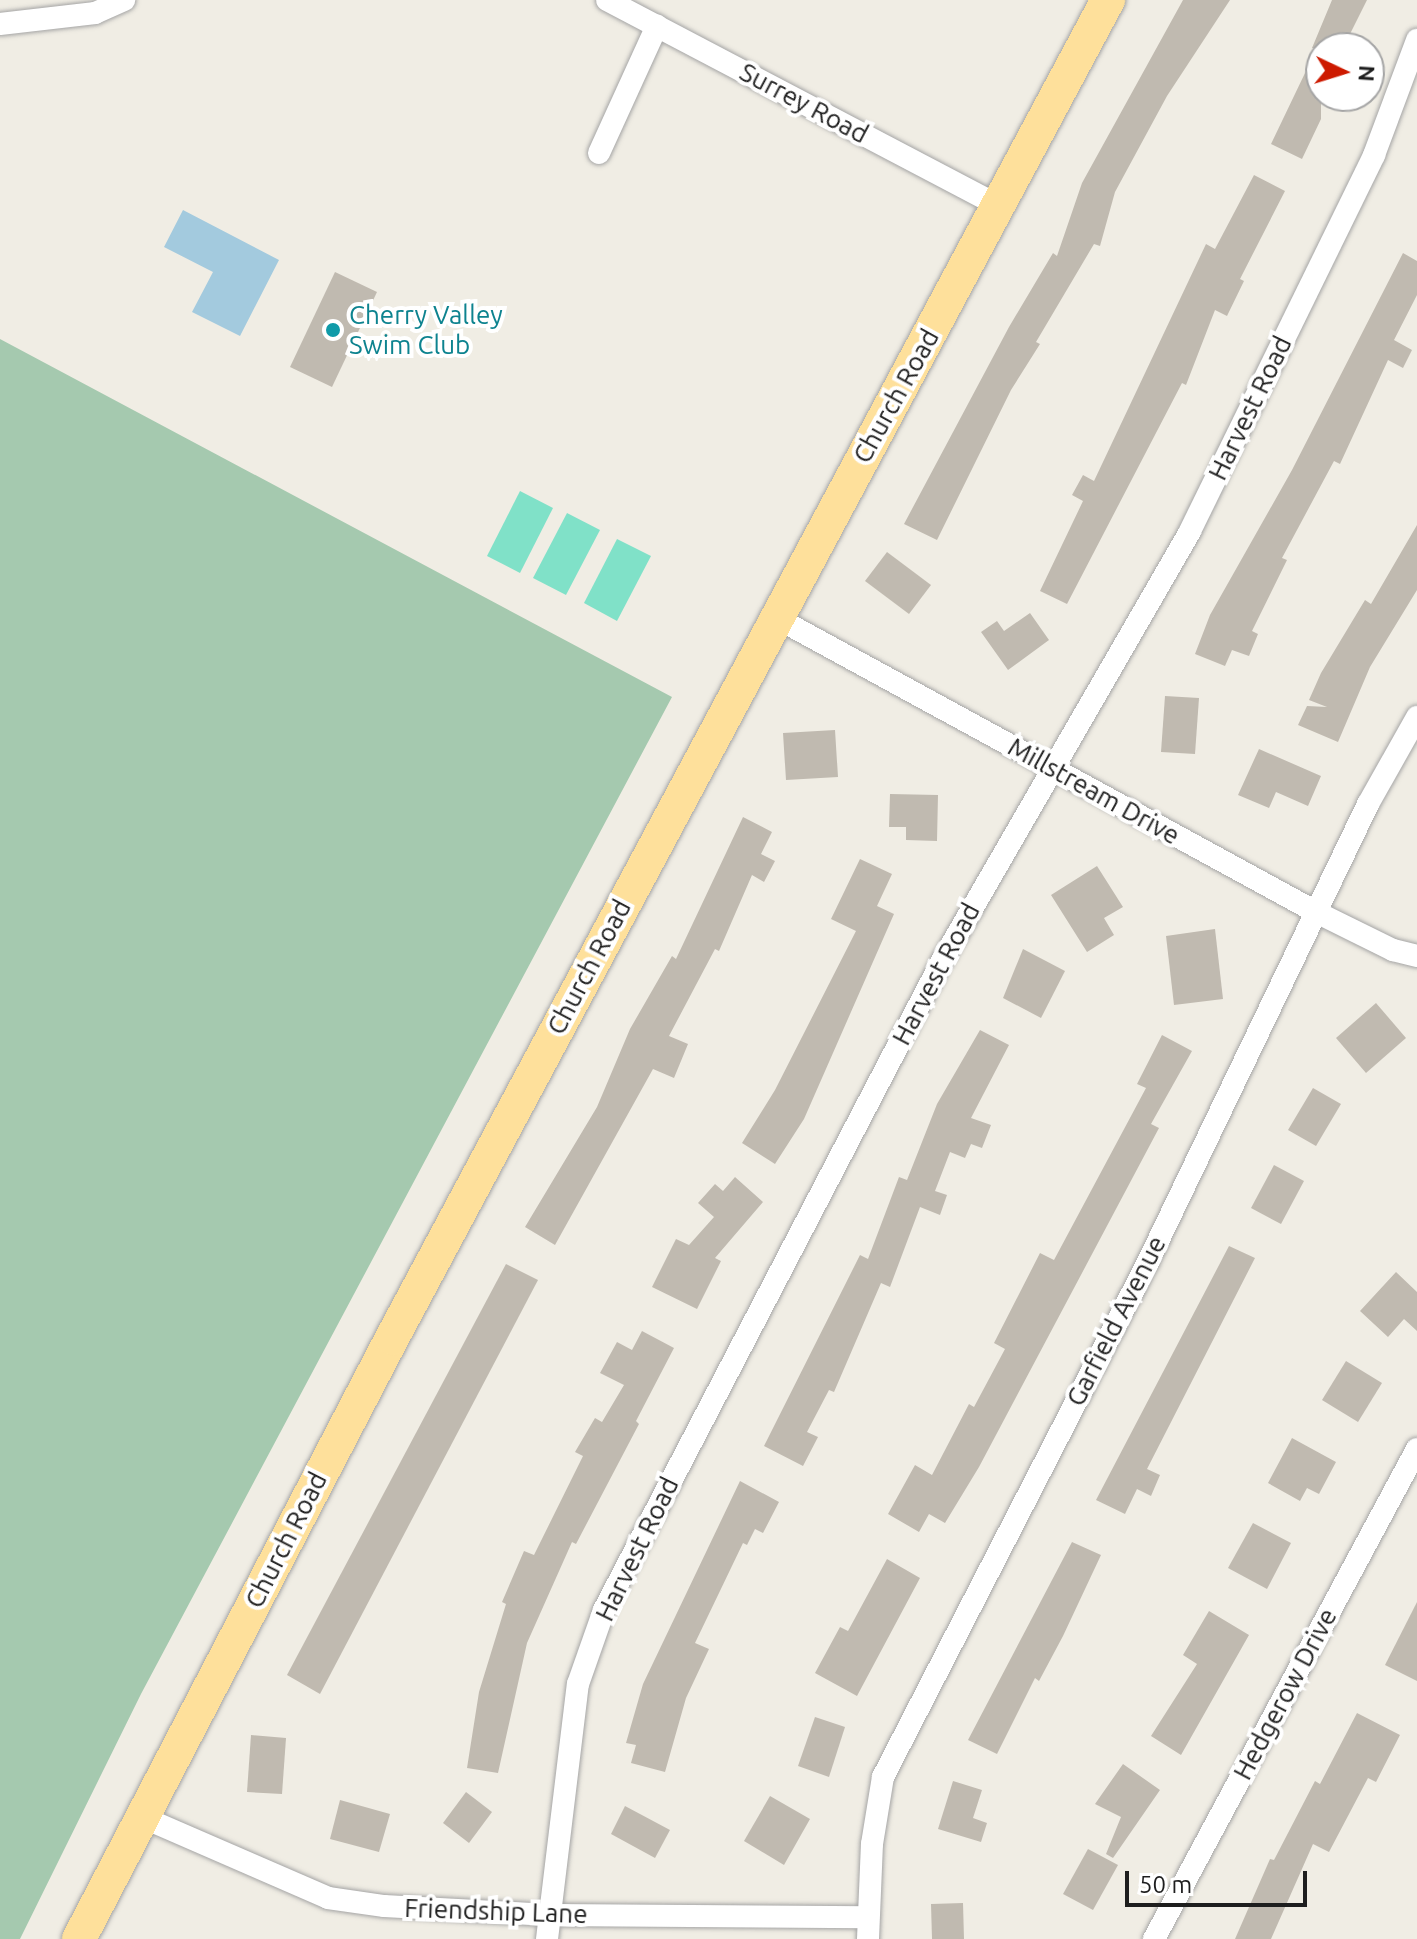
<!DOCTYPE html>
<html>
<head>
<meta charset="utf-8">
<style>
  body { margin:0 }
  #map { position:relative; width:1417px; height:1939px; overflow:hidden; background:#f0ede4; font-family:Ubuntu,sans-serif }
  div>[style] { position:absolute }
  .cemetery>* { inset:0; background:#a5c9af }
  .pitch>* { inset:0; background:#80e1c8 }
  .water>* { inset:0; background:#a3cade }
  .building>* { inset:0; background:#c0bab0 }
  .roads { filter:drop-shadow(0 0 2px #a5a5a5) drop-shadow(0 0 2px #a5a5a5) }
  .minor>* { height:22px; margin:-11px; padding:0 11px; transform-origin:11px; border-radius:11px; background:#fff }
  .primary>* { height:34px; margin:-17px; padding:0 17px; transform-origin:17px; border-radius:17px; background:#fee09b }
  .dots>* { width:22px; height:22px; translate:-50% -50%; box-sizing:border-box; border:4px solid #fff; border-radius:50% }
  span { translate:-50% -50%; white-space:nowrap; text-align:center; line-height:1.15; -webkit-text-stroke:8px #fff; paint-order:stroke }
  .street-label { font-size:26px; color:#1e1e1e }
  .culture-label { font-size:26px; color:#0d838f }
  .left { translate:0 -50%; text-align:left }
  .north { position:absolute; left:1305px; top:32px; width:80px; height:80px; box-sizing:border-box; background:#fff; border:2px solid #a5a5a5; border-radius:50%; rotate:94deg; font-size:22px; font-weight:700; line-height:32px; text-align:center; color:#1e1e1e }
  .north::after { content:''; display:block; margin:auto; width:28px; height:36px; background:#cd1a00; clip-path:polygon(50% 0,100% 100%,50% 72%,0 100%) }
  .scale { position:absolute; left:1125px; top:1871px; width:182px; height:36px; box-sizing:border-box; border:4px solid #1e1e1e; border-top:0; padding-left:10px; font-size:24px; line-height:28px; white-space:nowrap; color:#1e1e1e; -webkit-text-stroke:6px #fff; paint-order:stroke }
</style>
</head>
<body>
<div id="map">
  <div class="cemetery">
    <i style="clip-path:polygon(0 339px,672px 697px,141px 1694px,20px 1939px,0 1939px)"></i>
  </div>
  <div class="pitch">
    <i style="clip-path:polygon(520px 491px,553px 508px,520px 573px,487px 556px)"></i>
    <i style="clip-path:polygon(567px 513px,600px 530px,566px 595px,533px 578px)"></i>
    <i style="clip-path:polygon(617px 539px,651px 556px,617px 621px,584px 603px)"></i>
  </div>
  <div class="water">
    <i style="clip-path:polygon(183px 210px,279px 260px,240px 336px,192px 312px,213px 272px,164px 247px)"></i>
  </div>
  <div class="building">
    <i style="clip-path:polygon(1183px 0,1230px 0,1167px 96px,1115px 192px,1100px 246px,1094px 244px,1036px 342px,1040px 344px,1011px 390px,937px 540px,904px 524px,1009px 327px,1053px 253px,1057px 256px,1082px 183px)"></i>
    <i style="clip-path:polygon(1332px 0,1367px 0,1343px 48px,1321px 48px,1321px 119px,1302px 159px,1271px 144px,1317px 48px,1312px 48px)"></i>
    <i style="clip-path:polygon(1254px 175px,1285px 191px,1240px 279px,1244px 281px,1227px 316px,1215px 310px,1186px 385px,1182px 383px,1067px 604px,1040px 591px,1083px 501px,1072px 495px,1083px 475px,1094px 481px,1206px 244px,1215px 249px)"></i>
    <i style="clip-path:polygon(1403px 253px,1417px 261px,1417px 295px,1394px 340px,1412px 350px,1403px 368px,1388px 360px,1340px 464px,1334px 461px,1282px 558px,1287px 560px,1252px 631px,1258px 634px,1249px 656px,1232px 650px,1225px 666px,1195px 654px,1210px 615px,1292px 470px)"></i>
    <i style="clip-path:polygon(335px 272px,377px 292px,332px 387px,290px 367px)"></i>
    <i style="clip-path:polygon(1417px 525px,1417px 590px,1370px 667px,1338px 742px,1298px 725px,1307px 706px,1327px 707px,1309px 700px,1321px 673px,1365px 600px,1371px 604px)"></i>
    <i style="clip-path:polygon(887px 552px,931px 585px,909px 614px,865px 581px)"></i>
    <i style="clip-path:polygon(1030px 613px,1049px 640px,1008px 670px,981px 632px,997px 621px,1004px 631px)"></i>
    <i style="clip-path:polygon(1165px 696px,1199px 698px,1195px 754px,1161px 752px)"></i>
    <i style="clip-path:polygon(835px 730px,838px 777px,786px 780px,783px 733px)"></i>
    <i style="clip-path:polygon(1259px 749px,1321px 776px,1308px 806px,1276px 792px,1269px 808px,1238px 795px)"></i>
    <i style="clip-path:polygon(890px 794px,938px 795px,937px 841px,906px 840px,906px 827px,889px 827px)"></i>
    <i style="clip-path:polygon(743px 817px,772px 832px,761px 854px,775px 861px,764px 882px,752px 875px,719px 951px,715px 949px,669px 1036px,688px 1044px,674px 1078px,653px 1069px,555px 1245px,525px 1227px,597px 1107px,630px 1029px,672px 956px,676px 959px)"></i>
    <i style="clip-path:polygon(860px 859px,892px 874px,877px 906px,894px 914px,804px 1119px,775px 1164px,742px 1143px,775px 1090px,856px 931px,831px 919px)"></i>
    <i style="clip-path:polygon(1097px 866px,1123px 907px,1104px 918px,1114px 935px,1087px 952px,1051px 895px)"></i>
    <i style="clip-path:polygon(1215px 929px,1223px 999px,1174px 1005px,1166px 936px)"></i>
    <i style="clip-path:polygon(1023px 949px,1065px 971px,1041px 1018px,1003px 998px)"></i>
    <i style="clip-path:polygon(1376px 1003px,1406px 1038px,1366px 1073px,1336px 1038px)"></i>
    <i style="clip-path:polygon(980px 1030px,1009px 1045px,971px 1118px,991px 1125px,982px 1148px,971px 1144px,965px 1158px,950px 1152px,935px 1191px,947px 1195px,940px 1215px,920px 1207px,890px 1287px,881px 1283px,834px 1392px,829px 1390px,807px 1432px,818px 1437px,803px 1466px,764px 1446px,860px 1255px,868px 1259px,899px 1177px,907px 1180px,937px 1104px)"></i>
    <i style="clip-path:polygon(1162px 1035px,1192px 1051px,1151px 1124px,1159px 1128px,979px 1467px,945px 1523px,929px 1514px,919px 1532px,888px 1514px,915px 1465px,932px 1475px,969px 1404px,974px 1407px,1005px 1349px,994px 1343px,1040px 1253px,1054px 1260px,1146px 1088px,1137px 1084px)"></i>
    <i style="clip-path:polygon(1313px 1088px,1341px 1104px,1316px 1146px,1288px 1130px)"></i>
    <i style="clip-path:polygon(1274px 1165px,1304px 1181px,1281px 1224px,1251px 1208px)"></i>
    <i style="clip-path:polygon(735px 1177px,763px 1202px,715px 1258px,721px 1261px,697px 1309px,652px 1287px,676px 1239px,689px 1245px,714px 1217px,698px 1203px,715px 1184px,723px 1191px)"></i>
    <i style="clip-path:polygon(1229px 1246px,1255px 1258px,1147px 1469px,1160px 1475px,1151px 1496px,1137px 1489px,1125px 1514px,1096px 1500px)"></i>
    <i style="clip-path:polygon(506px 1264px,538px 1280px,320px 1694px,287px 1675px)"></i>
    <i style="clip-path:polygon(1396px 1272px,1417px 1292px,1417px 1331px,1404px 1319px,1388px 1337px,1360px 1311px)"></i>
    <i style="clip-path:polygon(642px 1331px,674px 1348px,636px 1421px,639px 1424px,576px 1544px,572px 1542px,527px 1643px,498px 1773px,467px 1768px,479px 1692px,506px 1604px,502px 1602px,524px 1551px,534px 1555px,583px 1456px,575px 1452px,595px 1418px,602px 1422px,624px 1385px,600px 1373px,617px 1342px,632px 1350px)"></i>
    <i style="clip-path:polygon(1346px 1361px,1382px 1383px,1358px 1422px,1322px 1400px)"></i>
    <i style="clip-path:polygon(1292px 1438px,1336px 1462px,1319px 1494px,1307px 1488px,1300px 1501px,1268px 1483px)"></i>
    <i style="clip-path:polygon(740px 1481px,779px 1502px,763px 1533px,755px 1529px,747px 1545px,743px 1543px,695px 1643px,709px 1649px,686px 1698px,665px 1772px,631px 1763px,636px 1745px,626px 1743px,643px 1684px)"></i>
    <i style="clip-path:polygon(1253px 1523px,1291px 1543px,1267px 1589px,1228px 1568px)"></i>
    <i style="clip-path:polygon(1072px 1542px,1101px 1555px,1063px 1636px,1039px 1681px,1035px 1678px,997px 1754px,968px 1740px)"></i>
    <i style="clip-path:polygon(887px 1559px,920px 1578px,857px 1696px,815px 1673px,840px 1627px,848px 1631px)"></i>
    <i style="clip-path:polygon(1417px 1602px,1417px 1681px,1385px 1665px)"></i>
    <i style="clip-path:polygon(1209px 1611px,1249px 1635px,1181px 1755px,1151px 1736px,1197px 1664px,1183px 1655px)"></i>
    <i style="clip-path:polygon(1357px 1713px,1400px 1735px,1376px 1782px,1368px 1778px,1329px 1852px,1313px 1844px,1271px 1939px,1235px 1939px,1270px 1859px,1274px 1860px,1315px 1781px,1320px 1784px)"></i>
    <i style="clip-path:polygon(815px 1717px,845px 1727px,829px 1777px,798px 1766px)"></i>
    <i style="clip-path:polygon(251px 1735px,286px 1738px,282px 1794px,247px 1792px)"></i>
    <i style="clip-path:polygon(1123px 1764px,1160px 1790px,1113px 1858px,1106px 1854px,1121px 1817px,1095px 1804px)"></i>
    <i style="clip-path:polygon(953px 1781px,982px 1790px,973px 1818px,987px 1823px,981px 1842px,938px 1829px)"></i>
    <i style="clip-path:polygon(466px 1792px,492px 1812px,469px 1843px,443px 1823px)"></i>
    <i style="clip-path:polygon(770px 1796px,810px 1819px,784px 1865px,744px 1841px)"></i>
    <i style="clip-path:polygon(340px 1800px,390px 1814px,379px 1852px,330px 1839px)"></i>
    <i style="clip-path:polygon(625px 1806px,670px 1830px,655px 1858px,611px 1834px)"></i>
    <i style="clip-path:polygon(1088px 1849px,1118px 1865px,1093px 1910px,1063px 1894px)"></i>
    <i style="clip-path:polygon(963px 1903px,964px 1939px,932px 1939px,931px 1904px)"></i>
  </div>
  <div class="roads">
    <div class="minor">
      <i style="left:607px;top:0;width:444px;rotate:27.7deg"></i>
      <i style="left:0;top:24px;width:96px;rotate:-6.6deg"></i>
      <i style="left:95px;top:13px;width:32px;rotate:-24deg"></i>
      <i style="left:599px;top:153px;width:140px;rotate:-65.5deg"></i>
      <i style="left:775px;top:617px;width:616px;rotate:28.6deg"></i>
      <i style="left:1316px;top:912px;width:86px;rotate:26.3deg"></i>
      <i style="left:1393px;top:950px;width:25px;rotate:14deg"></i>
      <i style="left:142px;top:1817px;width:203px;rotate:23.5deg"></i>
      <i style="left:328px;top:1898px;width:57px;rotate:8.1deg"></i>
      <i style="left:384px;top:1906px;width:166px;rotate:3.1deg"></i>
      <i style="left:550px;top:1915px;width:317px;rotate:0.4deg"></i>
      <i style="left:547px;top:1939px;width:257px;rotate:-83.1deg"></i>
      <i style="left:578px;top:1684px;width:78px;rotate:-70.6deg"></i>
      <i style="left:604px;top:1610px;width:732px;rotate:-62.49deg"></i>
      <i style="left:942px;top:961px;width:496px;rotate:-60deg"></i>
      <i style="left:1190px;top:531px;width:419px;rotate:-63.9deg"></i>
      <i style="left:1374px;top:155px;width:123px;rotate:-69.5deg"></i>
      <i style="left:868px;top:1939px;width:95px;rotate:-87.6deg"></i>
      <i style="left:872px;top:1844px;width:68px;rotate:-80.7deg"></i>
      <i style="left:883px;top:1777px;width:579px;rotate:-62.77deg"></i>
      <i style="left:1148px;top:1262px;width:508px;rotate:-64.34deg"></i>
      <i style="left:1368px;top:804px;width:100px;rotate:-60.6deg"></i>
      <i style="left:1154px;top:1939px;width:556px;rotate:-61.78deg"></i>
    </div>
    <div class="primary">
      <i style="left:79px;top:1939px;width:678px;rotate:-62.49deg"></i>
      <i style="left:392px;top:1338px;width:1518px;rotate:-61.85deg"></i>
    </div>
  </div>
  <div class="dots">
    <i style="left:333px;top:330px;background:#0f9aa8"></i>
  </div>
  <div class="street-label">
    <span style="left:804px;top:103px;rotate:28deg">Surrey Road</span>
    <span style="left:896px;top:396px;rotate:-61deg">Church Road</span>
    <span style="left:1250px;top:408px;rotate:-64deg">Harvest Road</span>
    <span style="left:1094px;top:791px;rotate:29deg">Millstream Drive</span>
    <span style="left:589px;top:967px;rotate:-62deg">Church Road</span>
    <span style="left:936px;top:974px;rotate:-62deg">Harvest Road</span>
    <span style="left:1116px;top:1321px;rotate:-63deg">Garfield Avenue</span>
    <span style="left:286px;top:1540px;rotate:-63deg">Church Road</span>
    <span style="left:637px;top:1549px;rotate:-64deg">Harvest Road</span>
    <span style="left:1285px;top:1694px;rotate:-62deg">Hedgerow Drive</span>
    <span style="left:496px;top:1911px;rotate:2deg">Friendship Lane</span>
  </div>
  <div class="culture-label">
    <span class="left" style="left:349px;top:330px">Cherry Valley<br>Swim Club</span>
  </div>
  <div class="north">N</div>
  <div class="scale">50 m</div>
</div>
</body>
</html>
